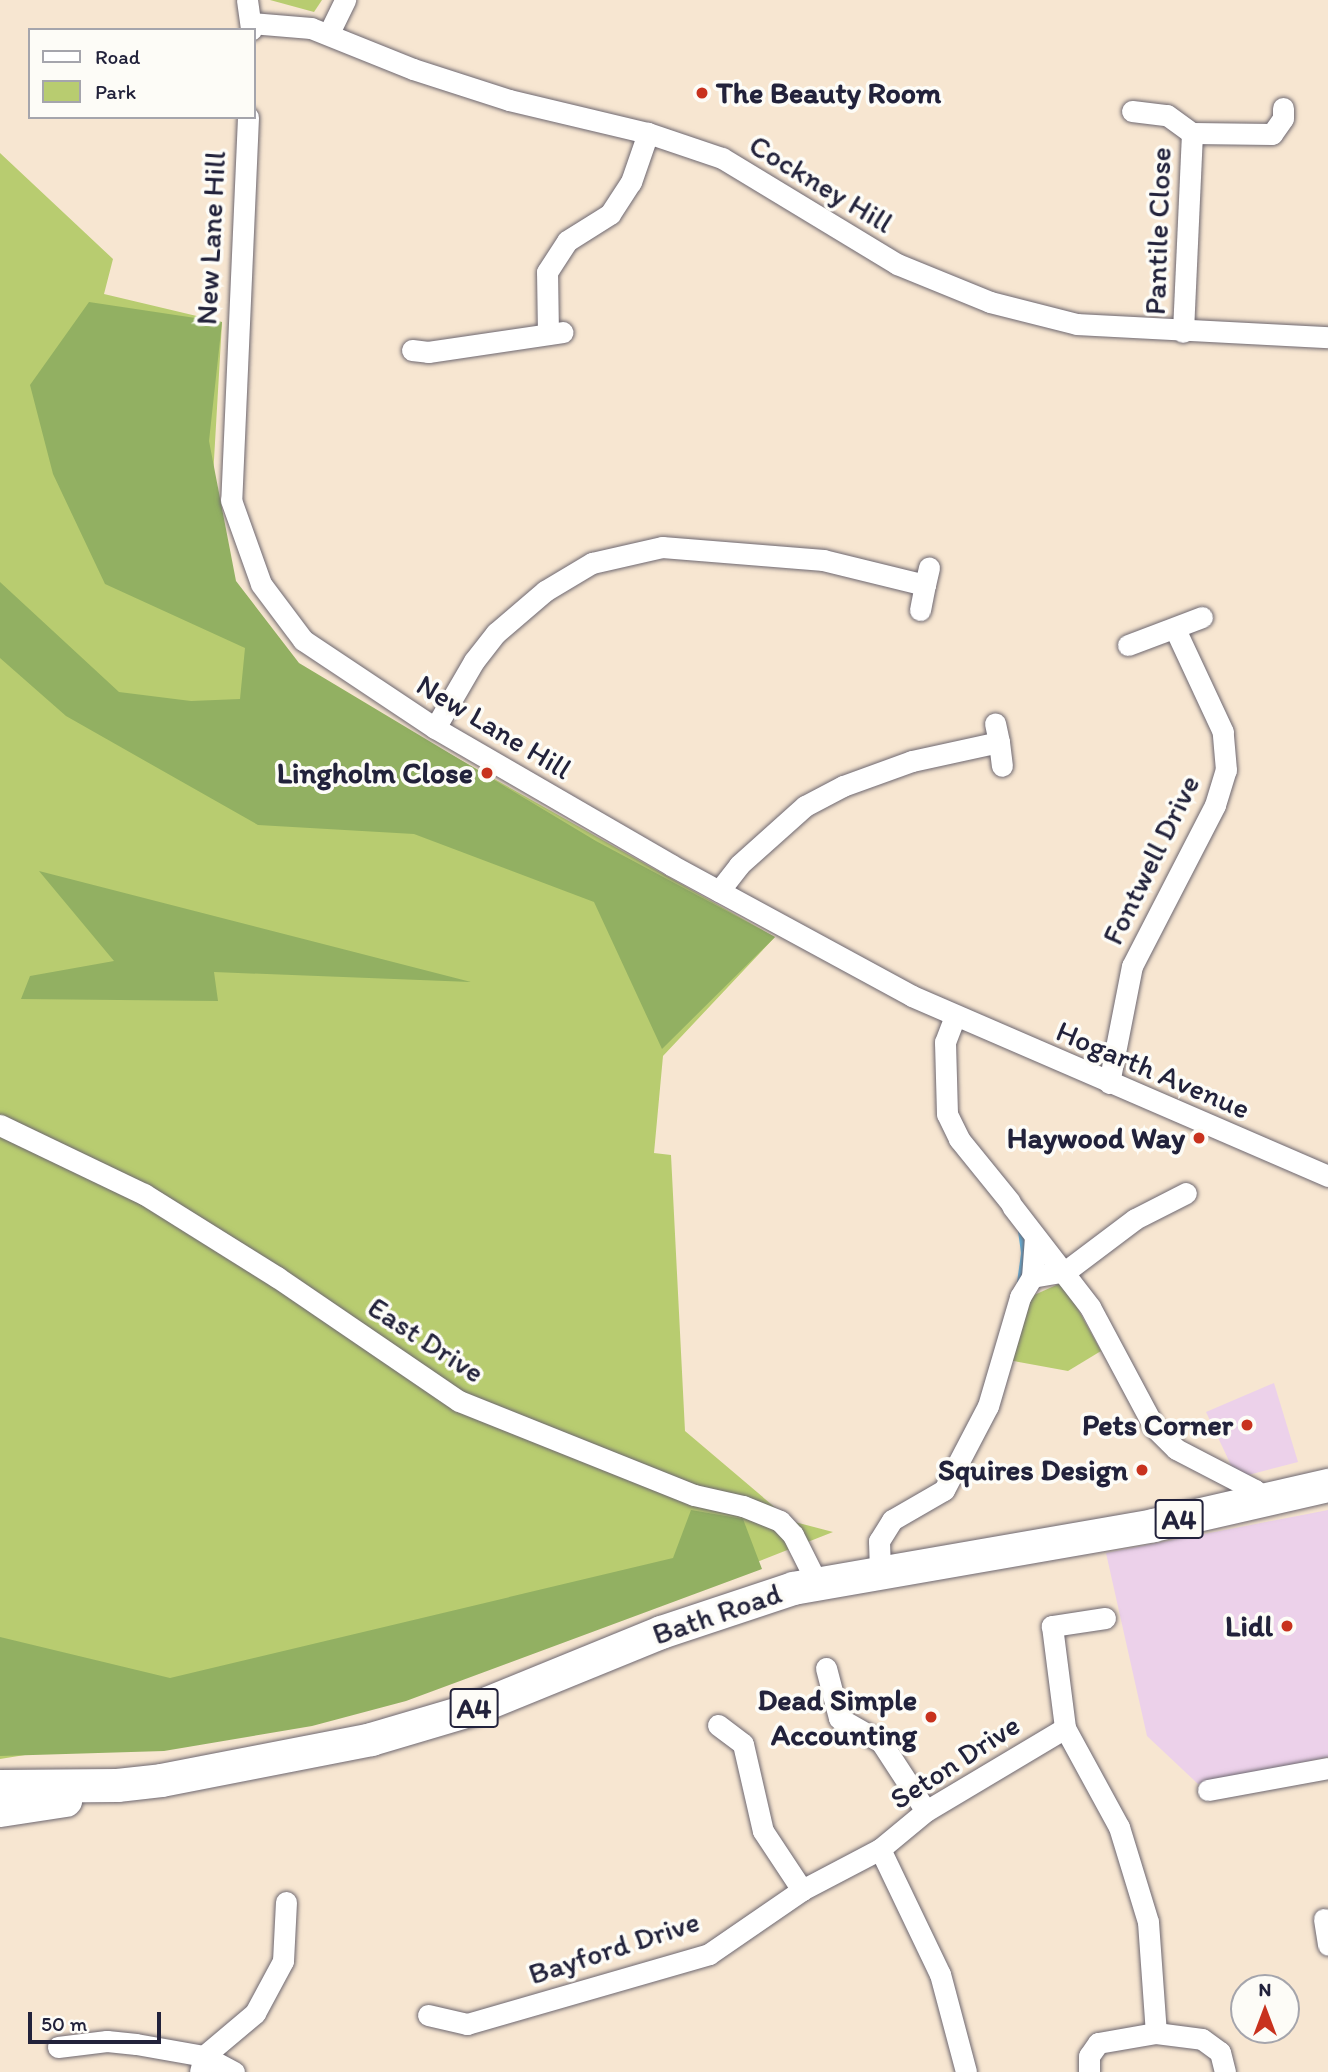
<!DOCTYPE html>
<html>
<head>
<meta charset="utf-8">
<style>
  body { margin:0 }
  #map { position:relative; width:1328px; height:2072px; overflow:hidden; background:#f7e6d1; font-family:Itim,sans-serif }
  div>[style] { position:absolute }
  .built>* { inset:0; background:#ecd1ea }
  .green>* { inset:0; background:#b8cc70 }
  .forest>* { inset:0; background:#92b062 }
  .stream>* { height:5px; margin:-2.5px; padding:0 2.5px; transform-origin:2.5px; border-radius:2.5px; background:#63b2dd }
  .roads { filter:drop-shadow(0 0 2px #6d6770) drop-shadow(0 0 2px #6d6770) }
  .street>* { height:21px; margin:-10.5px; padding:0 10.5px; transform-origin:10.5px; border-radius:10.5px; background:#fff }
  .primary>* { height:33px; margin:-16.5px; padding:0 16.5px; transform-origin:16.5px; border-radius:16.5px; background:#fff }
  .dots>* { width:19px; height:19px; translate:-50% -50%; box-sizing:border-box; border:4px solid #fdfcf7; border-radius:50% }
  span { translate:-50% -50%; white-space:nowrap; text-align:center; line-height:1.15; -webkit-text-stroke:7px #fdfcf7; paint-order:stroke }
  .shield-label span { padding:2px 5px; background:#fdfcf7; border:2px solid; border-radius:5px; -webkit-text-stroke-width:0 }
  .shield-label { font-size:28px; color:#22223b; font-weight:700 }
  .poi-label { font-size:30px; color:#22223b; font-weight:700 }
  .left { translate:0 -50%; text-align:left }
  .right { translate:-100% -50%; text-align:right }
  .street-label { font-size:30px; color:#22223b }
  .legend { position:absolute; left:28px; top:28px; width:228px; height:91px; box-sizing:border-box; background:#fdfcf7; border:2px solid #a5a5ac; margin:0; padding:9px 12px; list-style:none; font-size:21px; color:#22223b }
  .legend li { display:flex; align-items:center; gap:14px; height:35px }
  .legend b { width:35px; border:2px solid #a5a5ac }
  .north { position:absolute; left:1230px; top:1974px; width:70px; height:70px; box-sizing:border-box; background:#fdfcf7; border:2px solid #a5a5ac; border-radius:50%; rotate:0deg; font-size:19px; font-weight:700; line-height:28px; text-align:center; color:#22223b }
  .north::after { content:''; display:block; margin:auto; width:24px; height:32px; background:#c8321e; clip-path:polygon(50% 0,100% 100%,50% 72%,0 100%) }
  .scale { position:absolute; left:28px; top:2012px; width:133px; height:32px; box-sizing:border-box; border:4px solid #22223b; border-top:0; padding-left:9px; font-size:21px; line-height:24px; white-space:nowrap; color:#22223b; -webkit-text-stroke:5px #fdfcf7; paint-order:stroke }
</style>
</head>
<body>
<div id="map">
  <div class="built">
    <i style="clip-path:polygon(1274px 1383px,1298px 1462px,1237px 1478px,1206px 1412px)"></i>
    <i style="clip-path:polygon(1328px 1510px,1328px 1757px,1198px 1784px,1147px 1736px,1106px 1553px)"></i>
  </div>
  <div class="green">
    <i style="clip-path:polygon(270px 0,322px 0,314px 12px)"></i>
    <i style="clip-path:polygon(0 153px,113px 259px,104px 294px,222px 322px,213px 477px,233px 583px,292px 665px,775px 937px,663px 1056px,654px 1153px,671px 1155px,685px 1431px,791px 1521px,833px 1532px,436px 1689px,0 1759px)"></i>
    <i style="clip-path:polygon(1063px 1282px,1101px 1351px,1068px 1371px,1008px 1360px,1032px 1296px)"></i>
  </div>
  <div class="forest">
    <i style="clip-path:polygon(89px 302px,222px 322px,209px 441px,236px 581px,299px 663px,596px 841px,775px 937px,662px 1049px,594px 902px,414px 834px,258px 825px,66px 716px,0 658px,0 582px,119px 692px,191px 701px,240px 699px,245px 648px,105px 584px,53px 474px,30px 385px)"></i>
    <i style="clip-path:polygon(39px 871px,471px 982px,214px 972px,218px 1001px,21px 999px,30px 976px,114px 961px)"></i>
    <i style="clip-path:polygon(691px 1510px,743px 1519px,762px 1569px,406px 1701px,312px 1726px,164px 1751px,0 1756px,0 1637px,170px 1678px,673px 1558px)"></i>
  </div>
  <div class="stream">
    <i style="left:1019px;top:1282px;width:30px;rotate:-82deg"></i>
    <i style="left:1023px;top:1252px;width:22px;rotate:-98deg"></i>
  </div>
  <div class="roads">
    <div class="street">
      <i style="left:247px;top:0;width:30px;rotate:82deg"></i>
      <i style="left:251px;top:23px;width:60px;rotate:4.8deg"></i>
      <i style="left:311px;top:28px;width:110px;rotate:21.9deg"></i>
      <i style="left:413px;top:69px;width:101px;rotate:17.9deg"></i>
      <i style="left:509px;top:100px;width:143px;rotate:13.4deg"></i>
      <i style="left:648px;top:133px;width:78px;rotate:18.7deg"></i>
      <i style="left:722px;top:158px;width:205px;rotate:31.2deg"></i>
      <i style="left:897px;top:264px;width:100px;rotate:22.2deg"></i>
      <i style="left:990px;top:302px;width:90px;rotate:14.2deg"></i>
      <i style="left:1077px;top:324px;width:251px;rotate:3deg"></i>
      <i style="left:329px;top:33px;width:37px;rotate:-64deg"></i>
      <i style="left:1132px;top:111px;width:35px;rotate:7deg"></i>
      <i style="left:1167px;top:115px;width:31px;rotate:36deg"></i>
      <i style="left:1192px;top:133px;width:199px;rotate:92.6deg"></i>
      <i style="left:248px;top:117px;width:383px;rotate:92.5deg"></i>
      <i style="left:231px;top:500px;width:89px;rotate:70.3deg"></i>
      <i style="left:261px;top:584px;width:70px;rotate:53.1deg"></i>
      <i style="left:303px;top:640px;width:159px;rotate:33.7deg"></i>
      <i style="left:435px;top:728px;width:273px;rotate:30.1deg"></i>
      <i style="left:671px;top:865px;width:274px;rotate:28.5deg"></i>
      <i style="left:912px;top:996px;width:453px;rotate:23.4deg"></i>
      <i style="left:1192px;top:133px;width:80px;rotate:0.7deg"></i>
      <i style="left:1272px;top:134px;width:19px;rotate:-55deg"></i>
      <i style="left:1283px;top:118px;width:10px;rotate:-90deg"></i>
      <i style="left:548px;top:334px;width:62px;rotate:-90.9deg"></i>
      <i style="left:547px;top:272px;width:37px;rotate:-57deg"></i>
      <i style="left:567px;top:241px;width:51px;rotate:-32.1deg"></i>
      <i style="left:610px;top:214px;width:38px;rotate:-57deg"></i>
      <i style="left:631px;top:182px;width:52px;rotate:-70.9deg"></i>
      <i style="left:412px;top:350px;width:16px;rotate:7deg"></i>
      <i style="left:428px;top:352px;width:136px;rotate:-8.4deg"></i>
      <i style="left:920px;top:610px;width:25px;rotate:-79deg"></i>
      <i style="left:1128px;top:645px;width:79px;rotate:-20.7deg"></i>
      <i style="left:435px;top:728px;width:78px;rotate:-59.8deg"></i>
      <i style="left:474px;top:661px;width:36px;rotate:-52deg"></i>
      <i style="left:496px;top:633px;width:65px;rotate:-40.6deg"></i>
      <i style="left:545px;top:591px;width:55px;rotate:-30.8deg"></i>
      <i style="left:592px;top:563px;width:72px;rotate:-12.9deg"></i>
      <i style="left:662px;top:547px;width:162px;rotate:4.6deg"></i>
      <i style="left:823px;top:560px;width:105px;rotate:13.8deg"></i>
      <i style="left:925px;top:585px;width:18px;rotate:-77deg"></i>
      <i style="left:999px;top:742px;width:24px;rotate:83deg"></i>
      <i style="left:719px;top:891px;width:33px;rotate:-52deg"></i>
      <i style="left:739px;top:865px;width:89px;rotate:-41.8deg"></i>
      <i style="left:805px;top:806px;width:43px;rotate:-27.8deg"></i>
      <i style="left:843px;top:786px;width:73px;rotate:-19.9deg"></i>
      <i style="left:912px;top:761px;width:89px;rotate:-12.3deg"></i>
      <i style="left:999px;top:742px;width:19px;rotate:-102deg"></i>
      <i style="left:955px;top:1016px;width:28px;rotate:111deg"></i>
      <i style="left:945px;top:1042px;width:72px;rotate:88.4deg"></i>
      <i style="left:947px;top:1114px;width:28px;rotate:64deg"></i>
      <i style="left:959px;top:1139px;width:81px;rotate:51deg"></i>
      <i style="left:1109px;top:1083px;width:119px;rotate:-78.9deg"></i>
      <i style="left:1132px;top:966px;width:181px;rotate:-62.7deg"></i>
      <i style="left:1215px;top:805px;width:37px;rotate:-73deg"></i>
      <i style="left:1226px;top:770px;width:38px;rotate:-95deg"></i>
      <i style="left:1223px;top:732px;width:114px;rotate:-115deg"></i>
      <i style="left:0;top:1125px;width:160px;rotate:25.6deg"></i>
      <i style="left:144px;top:1194px;width:157px;rotate:32deg"></i>
      <i style="left:277px;top:1277px;width:220px;rotate:34.3deg"></i>
      <i style="left:459px;top:1401px;width:253px;rotate:21.8deg"></i>
      <i style="left:694px;top:1495px;width:50px;rotate:12.7deg"></i>
      <i style="left:743px;top:1506px;width:40px;rotate:22deg"></i>
      <i style="left:780px;top:1521px;width:19px;rotate:47deg"></i>
      <i style="left:793px;top:1535px;width:54px;rotate:63.4deg"></i>
      <i style="left:1012px;top:1206px;width:128px;rotate:52.3deg"></i>
      <i style="left:1090px;top:1307px;width:136px;rotate:61.9deg"></i>
      <i style="left:1154px;top:1427px;width:31px;rotate:45deg"></i>
      <i style="left:1176px;top:1449px;width:89px;rotate:27.4deg"></i>
      <i style="left:1255px;top:1490px;width:13px;rotate:48deg"></i>
      <i style="left:1032px;top:1277px;width:35px;rotate:-10deg"></i>
      <i style="left:1066px;top:1271px;width:86px;rotate:-37deg"></i>
      <i style="left:1135px;top:1219px;width:57px;rotate:-27deg"></i>
      <i style="left:880px;top:1570px;width:29px;rotate:-92deg"></i>
      <i style="left:879px;top:1541px;width:25px;rotate:-58deg"></i>
      <i style="left:892px;top:1520px;width:60px;rotate:-30deg"></i>
      <i style="left:944px;top:1490px;width:95px;rotate:-62.4deg"></i>
      <i style="left:988px;top:1406px;width:114px;rotate:-73.6deg"></i>
      <i style="left:1020px;top:1297px;width:23px;rotate:-59deg"></i>
      <i style="left:1032px;top:1277px;width:40px;rotate:-85.7deg"></i>
      <i style="left:1105px;top:1618px;width:54px;rotate:171.4deg"></i>
      <i style="left:1052px;top:1626px;width:103px;rotate:82.7deg"></i>
      <i style="left:1065px;top:1728px;width:113px;rotate:61.4deg"></i>
      <i style="left:1119px;top:1827px;width:99px;rotate:73deg"></i>
      <i style="left:1148px;top:1922px;width:111px;rotate:85.9deg"></i>
      <i style="left:826px;top:1668px;width:52px;rotate:75.4deg"></i>
      <i style="left:839px;top:1718px;width:48px;rotate:29.7deg"></i>
      <i style="left:881px;top:1742px;width:82px;rotate:56.9deg"></i>
      <i style="left:718px;top:1725px;width:31px;rotate:37deg"></i>
      <i style="left:743px;top:1744px;width:89px;rotate:77.1deg"></i>
      <i style="left:763px;top:1831px;width:71px;rotate:56.5deg"></i>
      <i style="left:1208px;top:1790px;width:122px;rotate:-10.4deg"></i>
      <i style="left:880px;top:1849px;width:139px;rotate:64.4deg"></i>
      <i style="left:940px;top:1974px;width:101px;rotate:75.1deg"></i>
      <i style="left:1324px;top:1919px;width:26px;rotate:81deg"></i>
      <i style="left:428px;top:2015px;width:40px;rotate:13deg"></i>
      <i style="left:467px;top:2024px;width:252px;rotate:-16.1deg"></i>
      <i style="left:709px;top:1954px;width:113px;rotate:-34.5deg"></i>
      <i style="left:802px;top:1890px;width:88px;rotate:-27.7deg"></i>
      <i style="left:880px;top:1849px;width:60px;rotate:-39.6deg"></i>
      <i style="left:926px;top:1811px;width:162px;rotate:-30.8deg"></i>
      <i style="left:58px;top:2047px;width:49px;rotate:-7deg"></i>
      <i style="left:107px;top:2041px;width:29px;rotate:6deg"></i>
      <i style="left:136px;top:2044px;width:69px;rotate:10deg"></i>
      <i style="left:204px;top:2056px;width:34px;rotate:28deg"></i>
      <i style="left:200px;top:2072px;width:16px;rotate:-76deg"></i>
      <i style="left:204px;top:2056px;width:67px;rotate:-40.1deg"></i>
      <i style="left:255px;top:2013px;width:59px;rotate:-61.7deg"></i>
      <i style="left:283px;top:1961px;width:59px;rotate:-87.1deg"></i>
      <i style="left:1089px;top:2072px;width:16px;rotate:-90deg"></i>
      <i style="left:1089px;top:2056px;width:16px;rotate:-55deg"></i>
      <i style="left:1098px;top:2043px;width:59px;rotate:-9.8deg"></i>
      <i style="left:1156px;top:2033px;width:46px;rotate:7.4deg"></i>
      <i style="left:1202px;top:2039px;width:22px;rotate:36deg"></i>
      <i style="left:1220px;top:2052px;width:21px;rotate:76deg"></i>
    </div>
    <div class="primary">
      <i style="left:0;top:1786px;width:117px;rotate:-0.5deg"></i>
      <i style="left:117px;top:1785px;width:44px;rotate:-6.5deg"></i>
      <i style="left:161px;top:1780px;width:214px;rotate:-11deg"></i>
      <i style="left:371px;top:1739px;width:105px;rotate:-16.5deg"></i>
      <i style="left:472px;top:1709px;width:204px;rotate:-22.2deg"></i>
      <i style="left:661px;top:1632px;width:139px;rotate:-18.4deg"></i>
      <i style="left:793px;top:1588px;width:365px;rotate:-9.9deg"></i>
      <i style="left:1153px;top:1525px;width:180px;rotate:-12.9deg"></i>
      <i style="left:0;top:1810px;width:66px;rotate:-8.7deg"></i>
    </div>
  </div>
  <div class="dots">
    <i style="left:702px;top:93px;background:#c8321e"></i>
    <i style="left:487px;top:773px;background:#c8321e"></i>
    <i style="left:1199px;top:1138px;background:#c8321e"></i>
    <i style="left:1247px;top:1425px;background:#c8321e"></i>
    <i style="left:1142px;top:1470px;background:#c8321e"></i>
    <i style="left:1287px;top:1626px;background:#c8321e"></i>
    <i style="left:931px;top:1717px;background:#c8321e"></i>
  </div>
  <div class="shield-label">
    <span style="left:1179px;top:1519px">A4</span>
    <span style="left:474px;top:1708px">A4</span>
  </div>
  <div class="poi-label">
    <span class="left" style="left:716px;top:93px">The Beauty Room</span>
    <span class="right" style="left:473px;top:773px">Lingholm Close</span>
    <span class="right" style="left:1185px;top:1138px">Haywood Way</span>
    <span class="right" style="left:1233px;top:1425px">Pets Corner</span>
    <span class="right" style="left:1128px;top:1470px">Squires Design</span>
    <span class="right" style="left:1273px;top:1626px">Lidl</span>
    <span class="right" style="left:917px;top:1717px">Dead Simple<br>Accounting</span>
  </div>
  <div class="street-label">
    <span style="left:821px;top:184px;rotate:31deg">Cockney Hill</span>
    <span style="left:1158px;top:231px;rotate:-88deg">Pantile Close</span>
    <span style="left:211px;top:238px;rotate:-87deg">New Lane Hill</span>
    <span style="left:494px;top:727px;rotate:31deg">New Lane Hill</span>
    <span style="left:1151px;top:860px;rotate:-64deg">Fontwell Drive</span>
    <span style="left:1153px;top:1070px;rotate:23deg">Hogarth Avenue</span>
    <span style="left:426px;top:1340px;rotate:33deg">East Drive</span>
    <span style="left:717px;top:1614px;rotate:-19deg">Bath Road</span>
    <span style="left:955px;top:1762px;rotate:-33deg">Seton Drive</span>
    <span style="left:614px;top:1948px;rotate:-18deg">Bayford Drive</span>
  </div>
  <ul class="legend">
  <li><b style="height:9px;background:#fff"></b>Road</li>
  <li><b style="height:19px;background:#b8cc70"></b>Park</li>
  </ul>
  <div class="north">N</div>
  <div class="scale">50 m</div>
</div>
</body>
</html>
